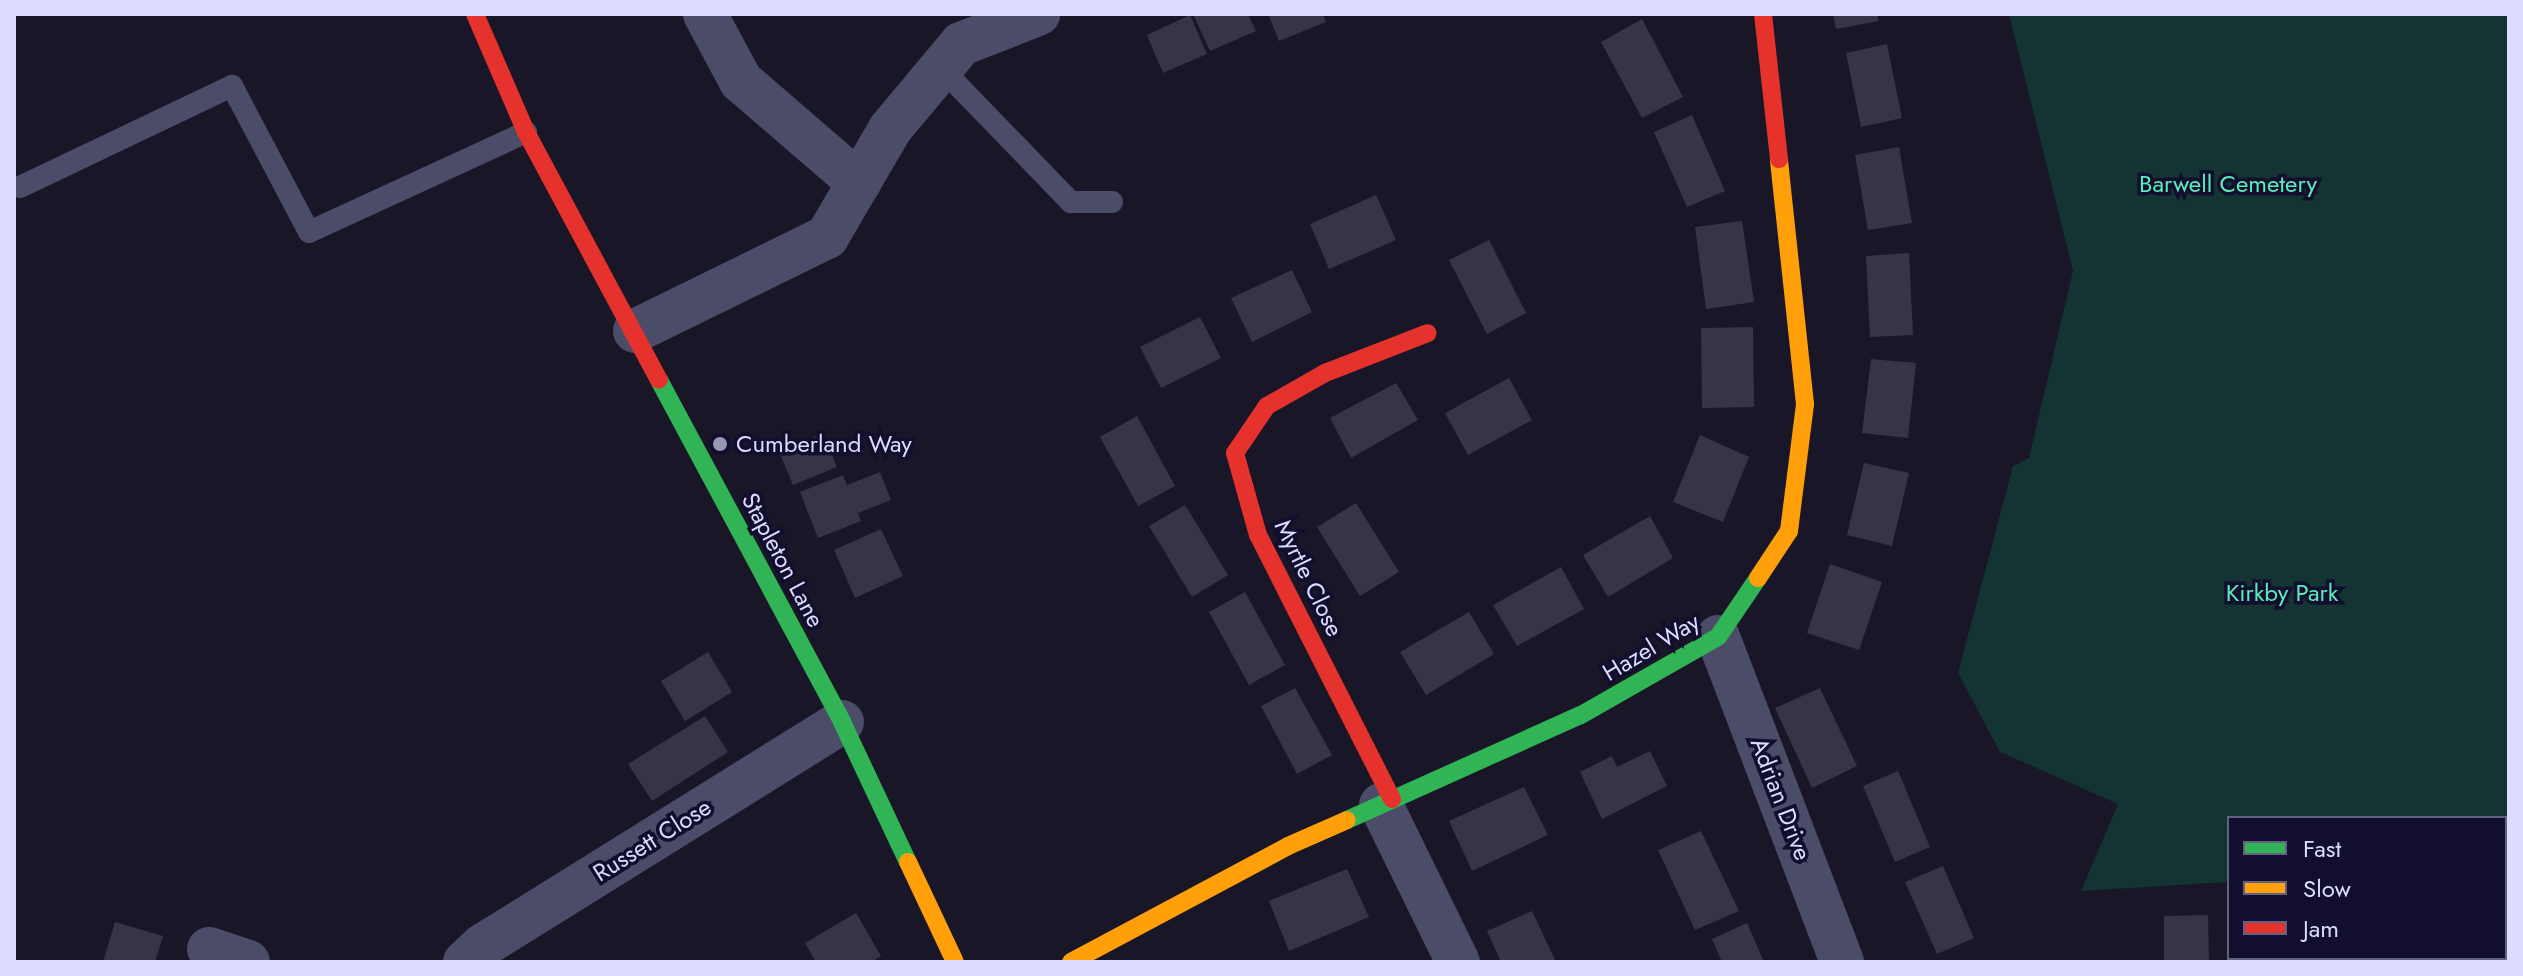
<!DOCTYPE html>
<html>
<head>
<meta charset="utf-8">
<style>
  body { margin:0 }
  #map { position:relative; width:2523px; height:976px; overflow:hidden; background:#181627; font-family:Jost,sans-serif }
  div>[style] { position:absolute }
  .green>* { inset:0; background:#133432 }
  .building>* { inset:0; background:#363548 }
  .lane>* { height:22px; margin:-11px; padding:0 11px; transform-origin:11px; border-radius:11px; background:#4b4c68 }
  .street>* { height:44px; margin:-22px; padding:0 22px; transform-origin:22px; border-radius:22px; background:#4b4c68 }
  .fast>* { height:18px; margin:-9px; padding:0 9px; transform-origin:9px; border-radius:9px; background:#30b455 }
  .slow>* { height:18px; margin:-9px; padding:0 9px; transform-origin:9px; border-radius:9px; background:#ff9f0a }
  .jam>* { height:18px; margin:-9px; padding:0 9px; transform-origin:9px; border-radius:9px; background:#e5322d }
  .dots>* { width:22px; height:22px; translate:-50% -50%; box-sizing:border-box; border:4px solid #120f2e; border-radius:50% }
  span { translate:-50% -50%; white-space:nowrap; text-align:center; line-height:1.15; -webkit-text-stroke:7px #120f2e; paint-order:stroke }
  .park-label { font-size:24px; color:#5cebbb }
  .poi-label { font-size:24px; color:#dddcff }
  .left { translate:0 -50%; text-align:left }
  .street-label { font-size:24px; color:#dddcff }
  .frame { position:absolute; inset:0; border:16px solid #dddcff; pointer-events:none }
  .legend { position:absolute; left:2227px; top:816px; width:280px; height:144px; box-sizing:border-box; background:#120f2e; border:2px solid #636182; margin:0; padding:10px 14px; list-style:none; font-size:24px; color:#dddcff }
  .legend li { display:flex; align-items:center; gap:16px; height:40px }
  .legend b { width:40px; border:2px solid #636182 }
</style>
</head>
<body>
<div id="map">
  <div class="green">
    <i style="clip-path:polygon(2009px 14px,2509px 14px,2509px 829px,2505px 830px,2505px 818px,2229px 818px,2229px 882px,2081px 891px,2118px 804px,2000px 752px,1958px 673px,2013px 466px,2029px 458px,2073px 271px)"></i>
  </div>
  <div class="building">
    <i style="clip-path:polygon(1198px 14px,1248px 14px,1256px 31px,1210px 51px,1194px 16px)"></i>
    <i style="clip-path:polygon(1268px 14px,1323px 14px,1326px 22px,1279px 41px)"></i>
    <i style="clip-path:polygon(1833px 14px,1877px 14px,1879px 21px,1836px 29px)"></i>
    <i style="clip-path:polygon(1190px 15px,1207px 54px,1163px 73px,1147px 35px)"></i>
    <i style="clip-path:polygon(1642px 19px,1683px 97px,1642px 118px,1601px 42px)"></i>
    <i style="clip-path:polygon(1887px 44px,1902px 118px,1861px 127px,1846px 53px)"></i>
    <i style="clip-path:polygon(1692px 115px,1725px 191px,1687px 207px,1654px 132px)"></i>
    <i style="clip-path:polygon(1899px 147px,1912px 223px,1868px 230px,1855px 155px)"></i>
    <i style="clip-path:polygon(1376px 195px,1396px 240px,1329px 269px,1310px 224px)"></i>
    <i style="clip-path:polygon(1742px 221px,1754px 302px,1706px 309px,1695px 227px)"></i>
    <i style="clip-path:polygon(1489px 240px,1526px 313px,1487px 334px,1449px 260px)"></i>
    <i style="clip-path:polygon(1909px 253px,1913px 335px,1870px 337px,1866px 256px)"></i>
    <i style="clip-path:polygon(1292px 270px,1312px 312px,1252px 342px,1231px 298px)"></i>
    <i style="clip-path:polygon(1200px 317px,1221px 358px,1161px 388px,1140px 347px)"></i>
    <i style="clip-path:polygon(1753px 327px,1754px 407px,1702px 408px,1701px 328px)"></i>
    <i style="clip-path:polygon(1871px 359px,1916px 363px,1908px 438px,1862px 433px)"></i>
    <i style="clip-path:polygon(1509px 378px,1532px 420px,1468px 455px,1445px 413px)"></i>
    <i style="clip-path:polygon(1396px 383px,1418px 420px,1351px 458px,1330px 418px)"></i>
    <i style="clip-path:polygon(1137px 416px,1175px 486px,1138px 506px,1100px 437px)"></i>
    <i style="clip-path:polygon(823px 433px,837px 467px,793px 485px,779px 452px)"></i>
    <i style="clip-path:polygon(1700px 435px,1749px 457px,1723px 522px,1673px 502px)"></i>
    <i style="clip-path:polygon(1864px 463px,1909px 473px,1892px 546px,1847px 535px)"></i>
    <i style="clip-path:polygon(880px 472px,891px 500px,858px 513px,861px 521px,818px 538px,800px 492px,843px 475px,847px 485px)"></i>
    <i style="clip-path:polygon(1356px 503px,1399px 572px,1360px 596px,1317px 527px)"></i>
    <i style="clip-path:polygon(1185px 505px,1228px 575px,1192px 597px,1149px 526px)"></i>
    <i style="clip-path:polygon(1650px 516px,1673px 558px,1608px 597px,1583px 555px)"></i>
    <i style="clip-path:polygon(881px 529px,903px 576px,855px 598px,834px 550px)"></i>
    <i style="clip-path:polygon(1830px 564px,1882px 582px,1859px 650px,1807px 633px)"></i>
    <i style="clip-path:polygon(1561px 567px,1584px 609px,1517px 646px,1493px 605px)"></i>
    <i style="clip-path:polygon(1245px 592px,1285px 665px,1249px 685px,1209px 612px)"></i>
    <i style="clip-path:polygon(1469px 612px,1494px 654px,1426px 695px,1400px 652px)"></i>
    <i style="clip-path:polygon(708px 652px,732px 692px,685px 721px,661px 681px)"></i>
    <i style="clip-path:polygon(1295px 688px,1332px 755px,1297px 774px,1261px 706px)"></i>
    <i style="clip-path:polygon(1820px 688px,1857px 766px,1812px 788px,1775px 708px)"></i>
    <i style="clip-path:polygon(705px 716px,728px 752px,652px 801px,628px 764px)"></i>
    <i style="clip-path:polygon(1650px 751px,1667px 786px,1602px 819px,1580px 772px,1612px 756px,1617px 767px)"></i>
    <i style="clip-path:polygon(1898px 771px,1930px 847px,1895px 862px,1863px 786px)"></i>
    <i style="clip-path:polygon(1524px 787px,1548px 835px,1472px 871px,1449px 821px)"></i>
    <i style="clip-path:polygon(1701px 831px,1739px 911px,1695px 930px,1658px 850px)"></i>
    <i style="clip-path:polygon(1943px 866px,1974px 938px,1937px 954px,1905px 882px)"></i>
    <i style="clip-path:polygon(1347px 869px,1369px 917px,1289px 951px,1269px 901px)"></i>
    <i style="clip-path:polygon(1532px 911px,1556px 962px,1501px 962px,1487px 931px)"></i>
    <i style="clip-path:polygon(856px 913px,881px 956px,871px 962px,816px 962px,805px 943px)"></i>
    <i style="clip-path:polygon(2208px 915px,2209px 962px,2164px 962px,2164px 916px)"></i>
    <i style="clip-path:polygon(115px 922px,163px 936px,155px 962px,103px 962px)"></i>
    <i style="clip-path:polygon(1747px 923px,1764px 962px,1722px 962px,1712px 939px)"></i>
    <i style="clip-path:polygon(2360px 958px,2410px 958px,2409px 962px,2362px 962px)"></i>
  </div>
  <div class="lane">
    <i style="left:941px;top:68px;width:187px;rotate:45.9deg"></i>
    <i style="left:1071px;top:202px;width:41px"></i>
    <i style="left:20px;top:187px;width:235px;rotate:-25.5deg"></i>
    <i style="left:232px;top:86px;width:165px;rotate:62.2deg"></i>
    <i style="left:309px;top:232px;width:239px;rotate:-24.7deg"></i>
  </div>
  <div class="street">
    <i style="left:705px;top:14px;width:76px;rotate:61.8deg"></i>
    <i style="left:741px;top:81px;width:156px;rotate:40.8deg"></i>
    <i style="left:635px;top:331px;width:214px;rotate:-26.1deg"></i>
    <i style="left:827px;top:237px;width:125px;rotate:-59.7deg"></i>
    <i style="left:890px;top:129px;width:111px;rotate:-50.1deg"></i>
    <i style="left:961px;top:44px;width:83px;rotate:-21.3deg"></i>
    <i style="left:1718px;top:637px;width:348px;rotate:69.1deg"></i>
    <i style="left:1381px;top:805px;width:175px;rotate:63.9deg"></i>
    <i style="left:209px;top:949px;width:41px;rotate:18.4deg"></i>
    <i style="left:465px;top:962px;width:23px;rotate:-43deg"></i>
    <i style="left:482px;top:946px;width:424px;rotate:-31.9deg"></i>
    <i style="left:2313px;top:962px;width:4px;rotate:-63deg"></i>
  </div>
  <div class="fast">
    <i style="left:659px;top:380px;width:388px;rotate:61.8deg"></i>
    <i style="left:842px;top:722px;width:155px;rotate:64.8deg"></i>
    <i style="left:1347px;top:820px;width:256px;rotate:-24.2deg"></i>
    <i style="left:1581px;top:715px;width:158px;rotate:-29.7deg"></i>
    <i style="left:1718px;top:637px;width:71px;rotate:-55.9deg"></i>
  </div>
  <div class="slow">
    <i style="left:1758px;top:578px;width:56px;rotate:-56.6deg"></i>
    <i style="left:1789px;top:531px;width:128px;rotate:-82.8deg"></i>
    <i style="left:1805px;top:404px;width:246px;rotate:-96.1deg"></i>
    <i style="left:908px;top:862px;width:110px;rotate:64.8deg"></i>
    <i style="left:1071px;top:962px;width:246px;rotate:-28.1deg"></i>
    <i style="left:1288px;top:846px;width:64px;rotate:-23.8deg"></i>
  </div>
  <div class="jam">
    <i style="left:475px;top:14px;width:129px;rotate:66.6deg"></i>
    <i style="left:526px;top:132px;width:281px;rotate:61.8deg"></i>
    <i style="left:1763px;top:14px;width:146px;rotate:83.7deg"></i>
    <i style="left:1392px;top:799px;width:296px;rotate:-116.9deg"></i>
    <i style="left:1258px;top:535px;width:85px;rotate:-105.7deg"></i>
    <i style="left:1235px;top:453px;width:57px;rotate:-55.8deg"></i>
    <i style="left:1267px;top:406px;width:67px;rotate:-29.6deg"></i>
    <i style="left:1325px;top:373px;width:110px;rotate:-21.2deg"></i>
  </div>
  <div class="dots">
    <i style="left:720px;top:444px;background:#9897b3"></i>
  </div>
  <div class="park-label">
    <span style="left:2228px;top:184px">Barwell Cemetery</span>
    <span style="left:2282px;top:593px">Kirkby Park</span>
  </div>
  <div class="poi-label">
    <span class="left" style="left:736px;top:444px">Cumberland Way</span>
  </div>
  <div class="street-label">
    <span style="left:783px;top:560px;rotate:62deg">Stapleton Lane</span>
    <span style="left:1309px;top:578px;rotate:64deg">Myrtle Close</span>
    <span style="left:1651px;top:647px;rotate:-31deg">Hazel Way</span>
    <span style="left:1781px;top:799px;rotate:69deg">Adrian Drive</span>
    <span style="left:652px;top:840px;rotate:-32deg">Russett Close</span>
  </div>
  <div class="frame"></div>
  <ul class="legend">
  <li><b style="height:10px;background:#30b455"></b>Fast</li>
  <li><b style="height:10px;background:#ff9f0a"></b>Slow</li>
  <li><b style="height:10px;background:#e5322d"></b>Jam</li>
  </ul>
</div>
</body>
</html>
